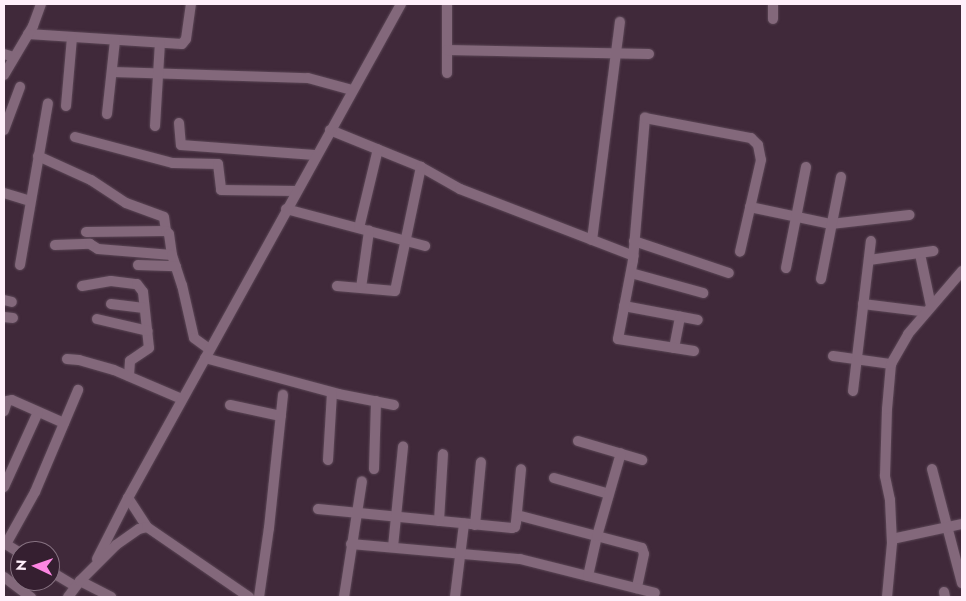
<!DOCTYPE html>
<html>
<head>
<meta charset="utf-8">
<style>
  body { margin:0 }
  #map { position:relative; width:966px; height:601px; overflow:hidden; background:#40293a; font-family:Jost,sans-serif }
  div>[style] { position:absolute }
  .roads { filter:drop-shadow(0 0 1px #5a4655) drop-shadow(0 0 1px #5a4655) }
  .minor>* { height:10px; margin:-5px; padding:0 5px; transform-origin:5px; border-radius:5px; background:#83687b }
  span { translate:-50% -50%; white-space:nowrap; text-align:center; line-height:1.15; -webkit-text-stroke:5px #351f30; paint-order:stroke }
  .frame { position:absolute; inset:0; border:5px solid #ffeffa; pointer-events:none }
  .north { position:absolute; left:10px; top:541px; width:50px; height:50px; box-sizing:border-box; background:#351f30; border:1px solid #867281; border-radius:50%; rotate:273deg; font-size:14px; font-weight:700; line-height:20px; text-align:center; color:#ffeffa }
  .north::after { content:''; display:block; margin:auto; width:18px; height:22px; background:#fd86e2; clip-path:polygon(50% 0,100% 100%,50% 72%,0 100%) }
</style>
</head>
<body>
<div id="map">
  <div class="roads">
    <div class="minor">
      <i style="left:447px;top:4px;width:69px;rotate:90deg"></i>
      <i style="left:773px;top:19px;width:15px;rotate:-90deg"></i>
      <i style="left:28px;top:34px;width:154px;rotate:3.7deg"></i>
      <i style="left:182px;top:44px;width:6px;rotate:-51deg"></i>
      <i style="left:186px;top:39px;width:35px;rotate:-82deg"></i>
      <i style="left:447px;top:50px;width:202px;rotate:1.1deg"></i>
      <i style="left:4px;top:54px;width:10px;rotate:17deg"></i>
      <i style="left:113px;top:72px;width:195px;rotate:1.8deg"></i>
      <i style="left:308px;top:78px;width:46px;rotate:15.3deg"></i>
      <i style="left:4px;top:75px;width:57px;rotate:-59.4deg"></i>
      <i style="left:33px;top:26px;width:23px;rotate:-70deg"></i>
      <i style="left:66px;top:106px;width:69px;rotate:-85deg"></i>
      <i style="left:107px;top:114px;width:74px;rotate:-83.8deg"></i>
      <i style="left:179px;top:123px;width:22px;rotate:85deg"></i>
      <i style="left:181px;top:145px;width:134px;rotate:4.3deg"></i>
      <i style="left:155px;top:126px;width:83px;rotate:-86.6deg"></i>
      <i style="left:4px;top:130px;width:46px;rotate:-69.6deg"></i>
      <i style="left:330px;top:130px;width:98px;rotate:22.1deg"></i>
      <i style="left:421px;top:167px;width:45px;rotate:29.4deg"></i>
      <i style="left:460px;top:189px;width:186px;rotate:21.1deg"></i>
      <i style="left:75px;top:137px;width:101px;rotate:14.9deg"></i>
      <i style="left:173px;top:163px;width:45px;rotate:1.3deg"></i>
      <i style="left:218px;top:164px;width:26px;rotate:83deg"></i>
      <i style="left:221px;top:190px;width:75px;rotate:0.8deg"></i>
      <i style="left:38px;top:156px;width:58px;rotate:24.4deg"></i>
      <i style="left:91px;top:180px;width:42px;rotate:33.3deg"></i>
      <i style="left:126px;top:203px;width:40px;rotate:20.2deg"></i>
      <i style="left:164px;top:217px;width:14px;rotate:82deg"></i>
      <i style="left:4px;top:193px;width:27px;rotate:17deg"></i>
      <i style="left:750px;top:207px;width:83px;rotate:11.9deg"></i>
      <i style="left:831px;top:224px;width:79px;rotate:-6.6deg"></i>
      <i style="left:286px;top:209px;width:144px;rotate:14.9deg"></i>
      <i style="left:359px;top:228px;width:81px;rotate:-76.5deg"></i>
      <i style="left:86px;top:232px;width:80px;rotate:-0.7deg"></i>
      <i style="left:166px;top:231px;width:4px;rotate:45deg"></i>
      <i style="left:169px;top:234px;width:21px;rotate:82deg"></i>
      <i style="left:592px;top:240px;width:220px;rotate:-82.7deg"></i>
      <i style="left:634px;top:241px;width:100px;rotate:18.6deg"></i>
      <i style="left:55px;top:245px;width:35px;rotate:-2deg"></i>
      <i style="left:90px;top:244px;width:9px;rotate:32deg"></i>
      <i style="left:98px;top:249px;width:74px;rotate:4.6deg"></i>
      <i style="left:172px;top:255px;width:32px;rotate:72deg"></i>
      <i style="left:182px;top:285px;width:54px;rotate:77.2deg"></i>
      <i style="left:194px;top:338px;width:19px;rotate:36deg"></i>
      <i style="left:920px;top:254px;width:53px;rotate:78.1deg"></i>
      <i style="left:869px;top:260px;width:65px;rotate:-8deg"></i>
      <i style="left:20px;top:265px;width:164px;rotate:-80.2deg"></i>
      <i style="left:138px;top:265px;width:38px;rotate:2deg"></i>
      <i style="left:786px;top:268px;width:103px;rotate:-78.8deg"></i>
      <i style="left:631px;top:273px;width:75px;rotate:15.5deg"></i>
      <i style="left:821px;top:279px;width:104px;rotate:-78.9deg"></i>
      <i style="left:82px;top:286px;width:29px;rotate:-10deg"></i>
      <i style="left:111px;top:281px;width:26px;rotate:7deg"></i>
      <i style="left:137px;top:284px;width:10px;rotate:53deg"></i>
      <i style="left:143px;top:292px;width:56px;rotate:83.9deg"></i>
      <i style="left:149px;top:348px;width:23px;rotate:146deg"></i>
      <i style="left:130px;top:361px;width:15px;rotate:94deg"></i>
      <i style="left:337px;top:286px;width:58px;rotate:4.9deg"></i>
      <i style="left:395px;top:291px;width:127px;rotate:-78.2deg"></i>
      <i style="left:361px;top:288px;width:58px;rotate:-82deg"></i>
      <i style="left:4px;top:300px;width:8px;rotate:14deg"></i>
      <i style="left:111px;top:304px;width:33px;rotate:7deg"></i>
      <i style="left:863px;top:304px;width:64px;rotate:7.1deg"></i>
      <i style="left:624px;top:306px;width:75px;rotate:10.7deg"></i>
      <i style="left:4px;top:317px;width:9px;rotate:6deg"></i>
      <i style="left:97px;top:319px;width:52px;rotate:13.2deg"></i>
      <i style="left:674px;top:348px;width:32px;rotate:-79deg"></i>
      <i style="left:694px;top:351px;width:77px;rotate:-171deg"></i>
      <i style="left:618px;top:339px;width:80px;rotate:-79.2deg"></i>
      <i style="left:633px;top:260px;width:143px;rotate:-85.2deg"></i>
      <i style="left:645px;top:118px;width:108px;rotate:10.7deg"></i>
      <i style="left:751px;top:138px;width:10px;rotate:45deg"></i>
      <i style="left:758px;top:145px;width:15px;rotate:79deg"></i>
      <i style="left:761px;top:160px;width:94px;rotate:102.9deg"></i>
      <i style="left:833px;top:356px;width:59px;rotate:7.9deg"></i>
      <i style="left:205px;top:358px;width:138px;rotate:15.1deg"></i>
      <i style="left:338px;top:394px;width:57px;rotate:11.1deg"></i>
      <i style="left:67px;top:359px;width:12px;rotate:5deg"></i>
      <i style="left:79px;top:360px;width:36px;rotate:16deg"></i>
      <i style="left:114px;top:370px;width:74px;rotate:23.1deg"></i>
      <i style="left:853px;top:391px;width:151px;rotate:-83.2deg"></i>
      <i style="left:230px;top:405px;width:52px;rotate:12.2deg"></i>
      <i style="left:4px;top:411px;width:10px;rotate:-73deg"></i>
      <i style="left:7px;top:401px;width:5px;rotate:-11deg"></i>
      <i style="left:12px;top:400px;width:57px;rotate:23.9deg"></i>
      <i style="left:578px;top:441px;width:67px;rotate:16.5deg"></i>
      <i style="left:328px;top:460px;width:67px;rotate:-86.6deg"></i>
      <i style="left:374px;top:469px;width:68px;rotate:-88.3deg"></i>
      <i style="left:932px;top:469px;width:118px;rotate:75.3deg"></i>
      <i style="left:554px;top:478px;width:57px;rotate:16.2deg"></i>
      <i style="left:4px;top:487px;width:82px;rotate:-65.6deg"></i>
      <i style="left:318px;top:509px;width:195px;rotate:5.6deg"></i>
      <i style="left:512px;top:528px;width:3px;rotate:-18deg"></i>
      <i style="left:515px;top:527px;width:5px;rotate:-79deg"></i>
      <i style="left:516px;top:522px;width:53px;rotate:-84.6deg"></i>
      <i style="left:517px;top:515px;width:129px;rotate:14.8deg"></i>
      <i style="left:642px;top:548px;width:6px;rotate:72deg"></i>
      <i style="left:644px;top:554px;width:35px;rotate:102deg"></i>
      <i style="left:439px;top:521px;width:67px;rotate:-86.6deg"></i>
      <i style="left:475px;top:525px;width:63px;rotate:-84.6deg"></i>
      <i style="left:147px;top:527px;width:35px;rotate:-123deg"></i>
      <i style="left:128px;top:498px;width:564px;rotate:-61.07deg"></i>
      <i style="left:892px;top:539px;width:72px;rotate:-12.1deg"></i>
      <i style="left:4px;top:543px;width:19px;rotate:32deg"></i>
      <i style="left:6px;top:544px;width:60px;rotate:-60.9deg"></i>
      <i style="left:35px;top:492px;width:111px;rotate:-67.1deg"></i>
      <i style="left:351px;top:544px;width:170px;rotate:5.1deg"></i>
      <i style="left:520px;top:559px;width:139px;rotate:14.1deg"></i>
      <i style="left:393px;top:547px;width:101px;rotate:-84.3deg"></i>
      <i style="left:97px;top:559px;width:68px;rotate:-63.1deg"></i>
      <i style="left:50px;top:571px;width:29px;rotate:31deg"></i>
      <i style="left:588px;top:576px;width:41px;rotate:-77.3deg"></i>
      <i style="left:597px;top:536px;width:86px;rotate:-73.9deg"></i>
      <i style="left:4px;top:577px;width:34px;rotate:37deg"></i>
      <i style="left:80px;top:581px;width:35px;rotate:27deg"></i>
      <i style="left:944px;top:592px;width:5px;rotate:79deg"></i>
      <i style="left:68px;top:597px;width:20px;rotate:-53deg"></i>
      <i style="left:80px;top:581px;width:51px;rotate:-45deg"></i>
      <i style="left:116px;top:545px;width:28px;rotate:-35deg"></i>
      <i style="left:139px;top:529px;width:8px;rotate:-14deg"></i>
      <i style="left:147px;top:527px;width:124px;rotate:34.5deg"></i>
      <i style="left:259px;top:597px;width:70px;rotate:-81.8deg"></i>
      <i style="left:269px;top:528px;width:134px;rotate:-84deg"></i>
      <i style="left:344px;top:597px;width:117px;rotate:-81.2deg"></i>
      <i style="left:455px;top:597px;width:74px;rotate:-83deg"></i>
      <i style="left:887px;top:597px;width:54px;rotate:-84.7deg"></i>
      <i style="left:892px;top:543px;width:43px;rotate:-92.7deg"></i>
      <i style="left:890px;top:500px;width:25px;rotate:-102deg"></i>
      <i style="left:885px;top:476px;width:67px;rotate:-88.3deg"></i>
      <i style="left:887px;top:409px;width:45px;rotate:-84.9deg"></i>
      <i style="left:891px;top:364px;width:34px;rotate:-60deg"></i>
      <i style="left:908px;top:334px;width:83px;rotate:-49.4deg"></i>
    </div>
  </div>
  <div class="frame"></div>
  <div class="north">N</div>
</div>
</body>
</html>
